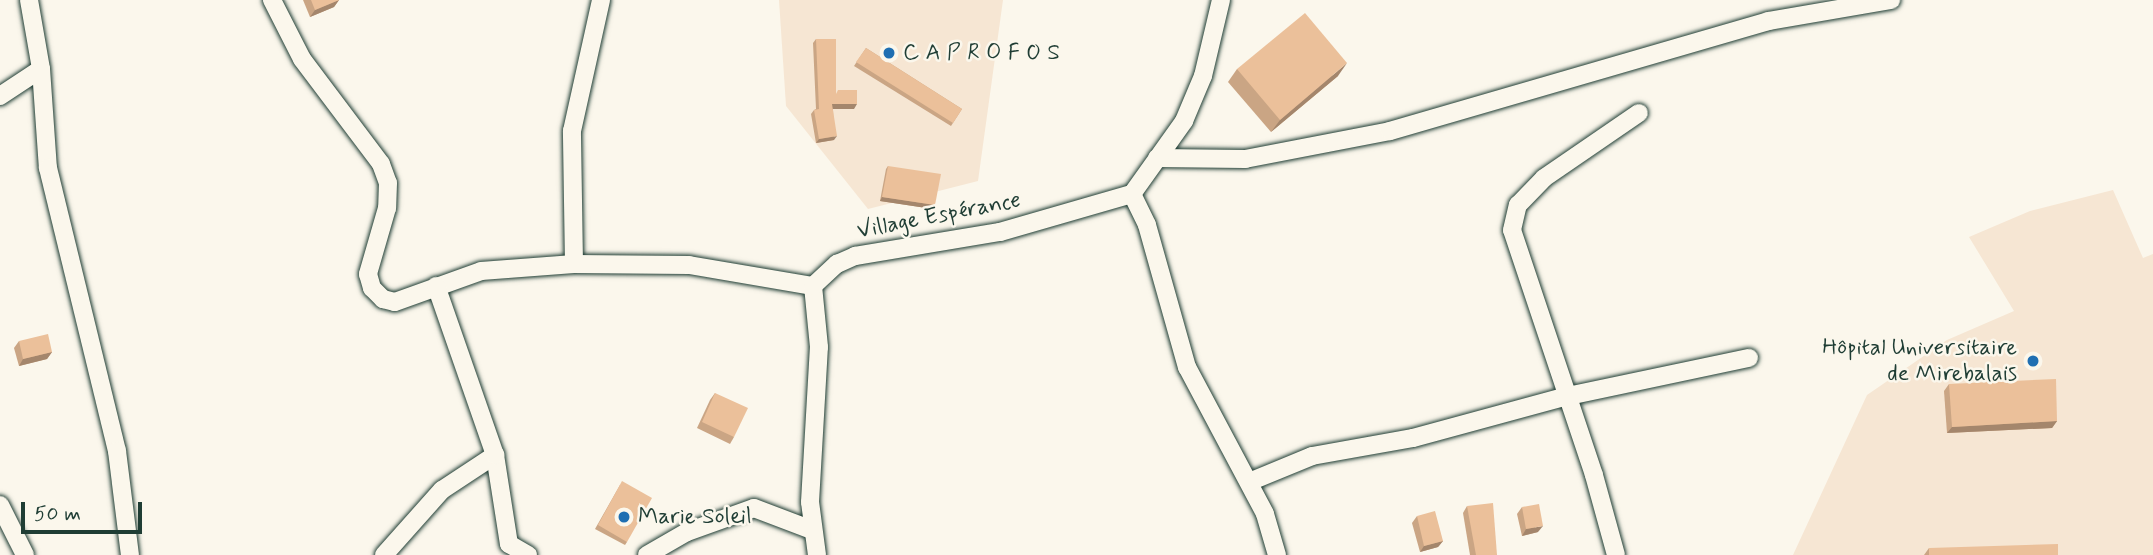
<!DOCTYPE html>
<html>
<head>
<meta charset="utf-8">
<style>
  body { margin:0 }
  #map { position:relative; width:2153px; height:555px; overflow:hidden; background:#fbf7ec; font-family:Mynerve,sans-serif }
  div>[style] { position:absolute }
  .built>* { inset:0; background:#f6e6d3 }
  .roads { filter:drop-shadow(0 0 2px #1f3d34) drop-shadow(0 0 2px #1f3d34) }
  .minor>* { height:18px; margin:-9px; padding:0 9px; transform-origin:9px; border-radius:9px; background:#fbf7ec }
  .wall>* { inset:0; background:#caa584 }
  .shaded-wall>* { inset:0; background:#a4866c }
  .building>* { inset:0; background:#ebc09a }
  .dots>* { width:19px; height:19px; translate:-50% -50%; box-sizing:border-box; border:4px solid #fbf7ec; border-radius:50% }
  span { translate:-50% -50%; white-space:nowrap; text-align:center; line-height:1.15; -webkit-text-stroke:5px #fbf7ec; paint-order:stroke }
  .poi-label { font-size:23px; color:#1f3d34 }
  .left { translate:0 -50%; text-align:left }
  .right { translate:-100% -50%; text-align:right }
  .street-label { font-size:23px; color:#1f3d34 }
  .scale { position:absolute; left:21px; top:502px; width:121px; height:32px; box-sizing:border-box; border:4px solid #1f3d34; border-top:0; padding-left:9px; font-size:21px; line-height:24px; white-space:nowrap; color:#1f3d34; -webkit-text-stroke:5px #fbf7ec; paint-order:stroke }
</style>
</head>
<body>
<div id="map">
  <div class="built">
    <i style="clip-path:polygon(779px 0,1003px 0,978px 181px,868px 209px,786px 106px)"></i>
    <i style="clip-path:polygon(2113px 190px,2143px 258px,2153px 254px,2153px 555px,1793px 555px,1867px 395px,1947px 340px,2014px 311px,1969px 237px,2030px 211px)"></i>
  </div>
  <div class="roads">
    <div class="minor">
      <i style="left:29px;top:0;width:70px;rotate:80.1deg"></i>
      <i style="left:41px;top:69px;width:99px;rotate:86deg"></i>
      <i style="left:48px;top:168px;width:291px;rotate:76.3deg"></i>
      <i style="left:117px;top:451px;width:105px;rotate:82.9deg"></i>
      <i style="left:272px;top:0;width:66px;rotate:63deg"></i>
      <i style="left:302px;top:59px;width:131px;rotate:53deg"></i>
      <i style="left:381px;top:164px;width:20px;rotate:70deg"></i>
      <i style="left:388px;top:183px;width:25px;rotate:92deg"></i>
      <i style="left:387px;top:208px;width:69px;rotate:106.1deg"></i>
      <i style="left:368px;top:274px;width:15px;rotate:74deg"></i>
      <i style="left:372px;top:288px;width:16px;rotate:45deg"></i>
      <i style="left:383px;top:299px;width:12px;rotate:14deg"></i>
      <i style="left:395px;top:302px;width:91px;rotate:-19.8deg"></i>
      <i style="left:481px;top:271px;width:93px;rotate:-4.3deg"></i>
      <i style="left:574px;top:264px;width:115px;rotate:0.5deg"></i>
      <i style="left:689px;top:265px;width:126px;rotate:9.6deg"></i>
      <i style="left:0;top:96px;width:49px;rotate:-33.4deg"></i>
      <i style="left:1157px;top:158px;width:88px;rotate:0.7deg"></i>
      <i style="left:1245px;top:159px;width:148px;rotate:-10.9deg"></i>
      <i style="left:1390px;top:131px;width:394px;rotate:-16.2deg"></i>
      <i style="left:1768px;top:21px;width:125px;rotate:-9.7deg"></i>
      <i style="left:1132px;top:194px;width:34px;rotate:64deg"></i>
      <i style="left:1147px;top:225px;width:148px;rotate:74.3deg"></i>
      <i style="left:1187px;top:367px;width:166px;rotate:62deg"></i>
      <i style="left:1265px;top:514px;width:43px;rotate:73.7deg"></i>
      <i style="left:574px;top:264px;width:133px;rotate:-90.9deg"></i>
      <i style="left:572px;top:131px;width:134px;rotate:-77.5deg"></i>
      <i style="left:495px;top:455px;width:90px;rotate:81.1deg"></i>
      <i style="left:509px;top:544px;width:22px;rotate:30deg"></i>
      <i style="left:1249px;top:482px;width:68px;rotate:-22.4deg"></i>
      <i style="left:1312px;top:456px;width:103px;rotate:-10.1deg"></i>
      <i style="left:1413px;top:438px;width:161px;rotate:-15.2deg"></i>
      <i style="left:1568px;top:396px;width:185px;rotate:-11.9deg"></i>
      <i style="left:0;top:505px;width:56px;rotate:63.4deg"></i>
      <i style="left:384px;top:555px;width:87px;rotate:-48.3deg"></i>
      <i style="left:442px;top:490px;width:64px;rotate:-33.4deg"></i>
      <i style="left:495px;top:455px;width:179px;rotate:-109.2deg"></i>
      <i style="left:647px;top:555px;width:46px;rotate:-29.9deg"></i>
      <i style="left:687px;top:532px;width:71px;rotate:-19.7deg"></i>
      <i style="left:754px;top:508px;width:62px;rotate:20.8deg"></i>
      <i style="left:817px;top:555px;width:53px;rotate:-97.5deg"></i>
      <i style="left:810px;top:502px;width:155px;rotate:-86.7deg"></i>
      <i style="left:819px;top:347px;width:61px;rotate:-95.6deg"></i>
      <i style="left:813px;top:286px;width:33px;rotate:-43deg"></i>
      <i style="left:837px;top:264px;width:20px;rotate:-24deg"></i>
      <i style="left:855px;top:256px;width:147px;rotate:-9.4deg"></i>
      <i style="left:1000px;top:232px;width:137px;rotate:-16.1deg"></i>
      <i style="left:1132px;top:194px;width:90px;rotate:-54.5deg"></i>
      <i style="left:1184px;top:121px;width:49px;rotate:-67.1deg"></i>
      <i style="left:1203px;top:76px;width:78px;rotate:-76.7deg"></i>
      <i style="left:1616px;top:555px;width:83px;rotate:-105.4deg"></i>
      <i style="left:1594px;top:475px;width:258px;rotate:-108.5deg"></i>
      <i style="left:1512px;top:230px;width:26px;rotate:-77deg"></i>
      <i style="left:1518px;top:205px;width:37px;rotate:-46deg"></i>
      <i style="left:1544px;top:178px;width:115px;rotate:-34.4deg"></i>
    </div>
  </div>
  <div class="wall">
    <i style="clip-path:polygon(303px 0,339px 0,334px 7px,310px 17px)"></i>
    <i style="clip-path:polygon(816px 39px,836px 94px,854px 109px,833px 109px,834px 140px,816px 143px,811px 114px,814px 110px,816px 109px,813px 43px)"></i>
    <i style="clip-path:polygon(866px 48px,962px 109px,951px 126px,854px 66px)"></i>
    <i style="clip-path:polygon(1237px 69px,1338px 76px,1271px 132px,1228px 82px)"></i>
    <i style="clip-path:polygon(888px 166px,935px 205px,933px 209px,880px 201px,886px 169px)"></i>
    <i style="clip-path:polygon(19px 341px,52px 352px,47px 359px,19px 366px,14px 348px)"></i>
    <i style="clip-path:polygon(1949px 384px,2057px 421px,2052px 428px,1947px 433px,1944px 391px)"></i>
    <i style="clip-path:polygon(715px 393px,734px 437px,730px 444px,697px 428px,710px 400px)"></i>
    <i style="clip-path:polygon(620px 485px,627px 542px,625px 545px,595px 529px)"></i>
    <i style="clip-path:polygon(1467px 506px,1497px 555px,1470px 555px,1463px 513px)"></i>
    <i style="clip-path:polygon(1522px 507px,1538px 532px,1522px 536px,1517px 514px)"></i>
    <i style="clip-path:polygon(1417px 516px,1443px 541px,1438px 547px,1420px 552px,1412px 523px)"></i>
    <i style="clip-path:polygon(1929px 548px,2058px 555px,1924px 555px)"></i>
  </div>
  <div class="shaded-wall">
    <i style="clip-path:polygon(339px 0,334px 7px,310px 17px,315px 10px)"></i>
    <i style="clip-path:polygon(1347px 63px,1338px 76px,1271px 132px,1280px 120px)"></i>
    <i style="clip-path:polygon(832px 104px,857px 104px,854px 109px,829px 109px)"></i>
    <i style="clip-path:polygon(837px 136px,834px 140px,816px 143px,819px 139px)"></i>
    <i style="clip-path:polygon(882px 197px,935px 205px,933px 209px,880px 201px)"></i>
    <i style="clip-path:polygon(52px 352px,47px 359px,19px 366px,23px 359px)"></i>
    <i style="clip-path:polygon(2057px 421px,2052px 428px,1947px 433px,1952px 427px)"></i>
    <i style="clip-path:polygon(1543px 526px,1538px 532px,1522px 536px,1526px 529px)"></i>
    <i style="clip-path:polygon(1443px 541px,1438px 547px,1420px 552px,1424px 546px)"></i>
  </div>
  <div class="building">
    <i style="clip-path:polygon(311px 0,339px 0,315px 10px)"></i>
    <i style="clip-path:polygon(1305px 13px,1347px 63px,1280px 120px,1237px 69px)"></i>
    <i style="clip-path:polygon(816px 39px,836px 39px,836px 94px,838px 90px,857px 90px,857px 104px,832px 104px,837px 136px,819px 139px,814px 110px,819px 109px)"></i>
    <i style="clip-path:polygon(866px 48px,962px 109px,953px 123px,856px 62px)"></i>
    <i style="clip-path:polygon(888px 166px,941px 174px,935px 205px,882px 197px)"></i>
    <i style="clip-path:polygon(48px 334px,52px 352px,23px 359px,19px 341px)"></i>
    <i style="clip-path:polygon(2056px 379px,2057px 421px,1952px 427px,1949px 384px)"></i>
    <i style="clip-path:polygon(715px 393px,748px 408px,734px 437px,702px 422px)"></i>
    <i style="clip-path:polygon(622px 481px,652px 498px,627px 542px,598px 525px)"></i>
    <i style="clip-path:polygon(1493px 503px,1497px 555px,1476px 555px,1467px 506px)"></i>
    <i style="clip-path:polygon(1539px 504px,1543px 526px,1526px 529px,1522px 507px)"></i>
    <i style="clip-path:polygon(1435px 511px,1443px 541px,1424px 546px,1417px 516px)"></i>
    <i style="clip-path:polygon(2058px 544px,2058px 555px,1929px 555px,1929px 548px)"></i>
  </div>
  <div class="dots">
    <i style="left:889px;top:53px;background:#1f6fb2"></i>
    <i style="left:2033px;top:361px;background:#1f6fb2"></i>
    <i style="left:624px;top:517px;background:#1f6fb2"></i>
  </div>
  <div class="poi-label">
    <span class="left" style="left:903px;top:53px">C A P R O F O S</span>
    <span class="right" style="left:2017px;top:361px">Hôpital Universitaire<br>de Mirebalais</span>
    <span class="left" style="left:638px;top:517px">Marie Soleil</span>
  </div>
  <div class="street-label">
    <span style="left:939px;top:216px;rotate:-11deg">Village Espérance</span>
  </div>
  <div class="scale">50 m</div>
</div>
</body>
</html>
